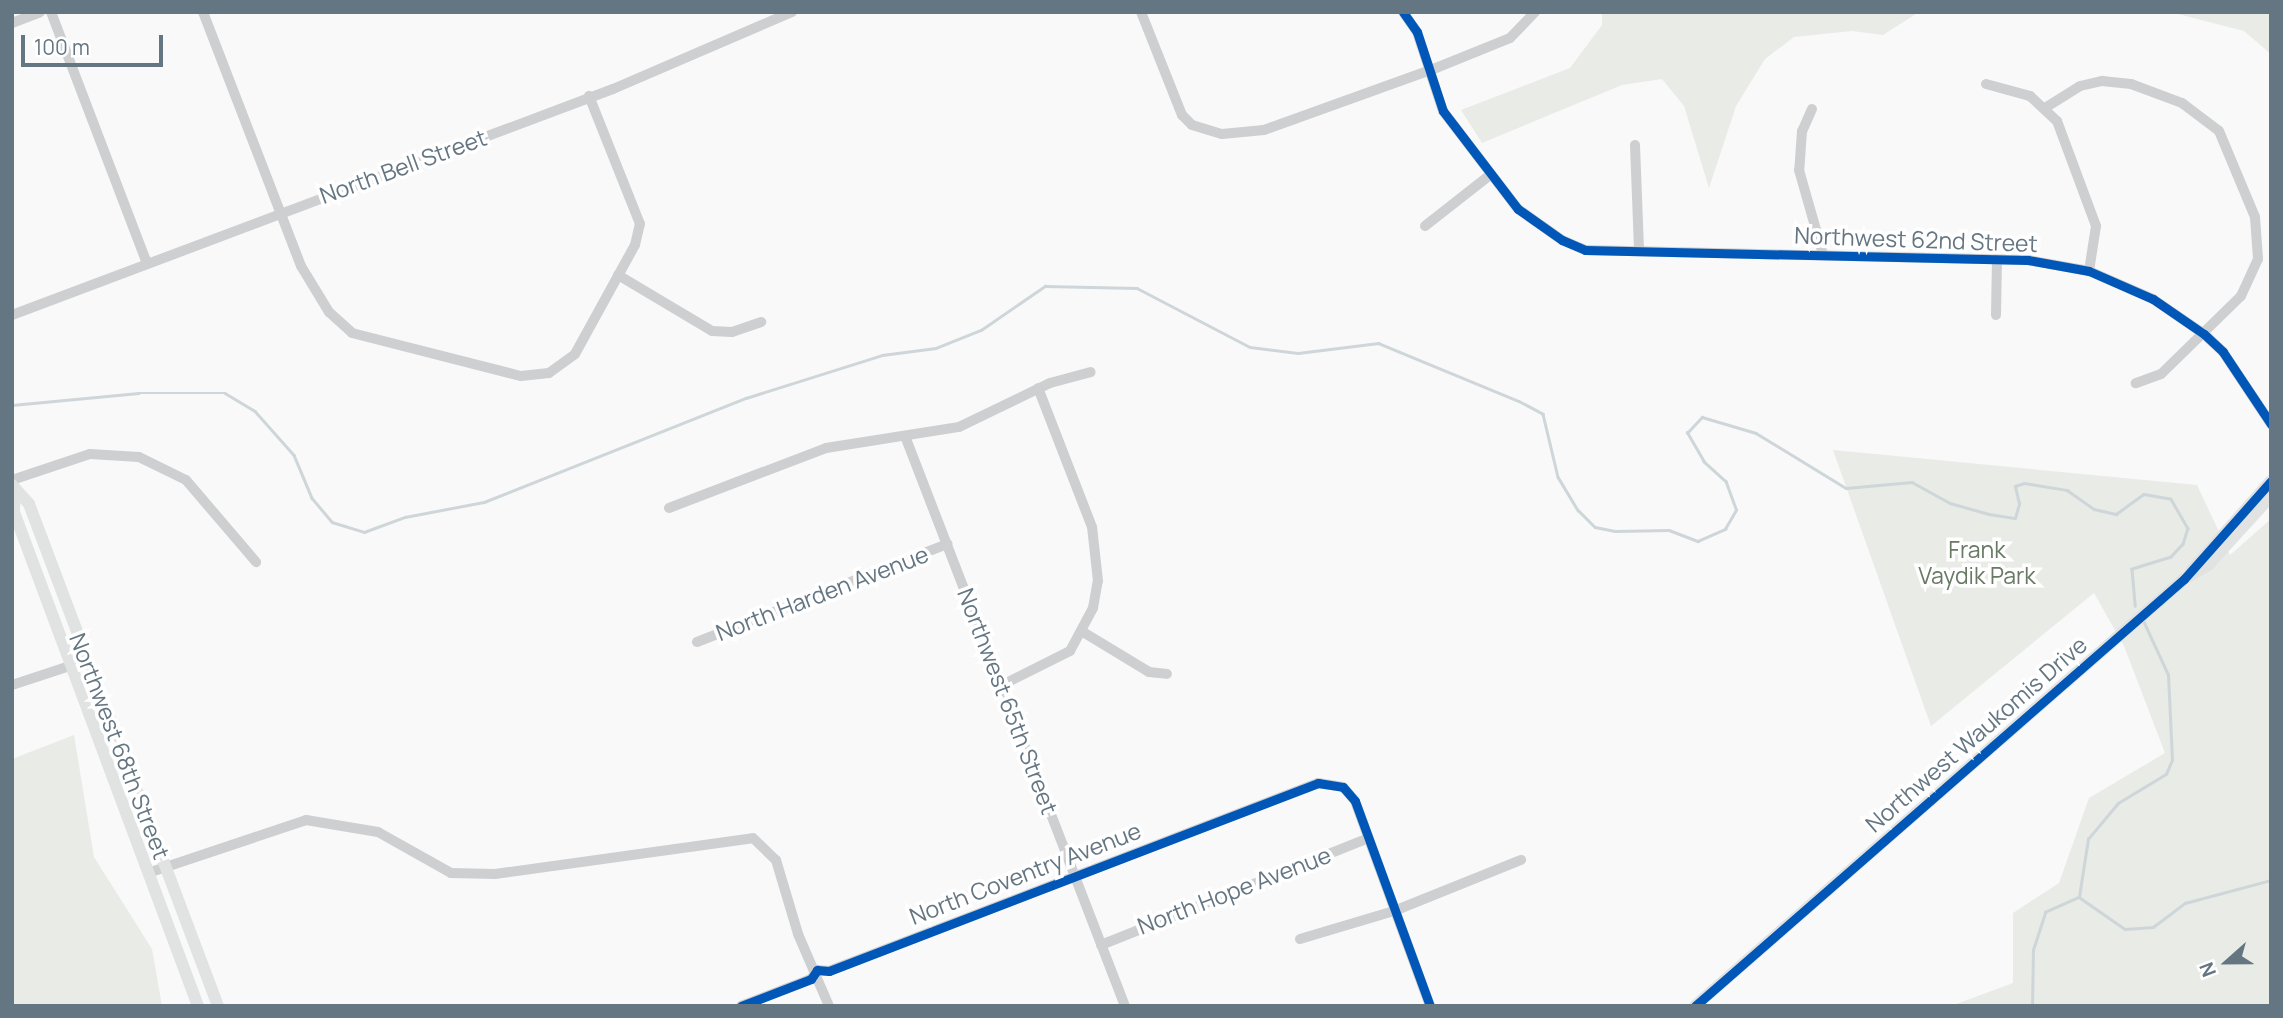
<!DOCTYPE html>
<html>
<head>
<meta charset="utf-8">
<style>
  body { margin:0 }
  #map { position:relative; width:2283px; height:1018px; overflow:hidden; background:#f9f9f9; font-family:Manrope,sans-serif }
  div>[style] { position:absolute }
  .green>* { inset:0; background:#e8ebe6 }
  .stream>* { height:2.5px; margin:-1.25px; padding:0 1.25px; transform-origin:1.25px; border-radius:1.25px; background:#ced6d9 }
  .minor>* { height:10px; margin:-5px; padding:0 5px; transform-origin:5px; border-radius:5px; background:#cecfd0 }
  .major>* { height:12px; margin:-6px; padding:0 6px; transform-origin:6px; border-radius:6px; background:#e1e2e2 }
  .cycleway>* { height:9px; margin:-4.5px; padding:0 4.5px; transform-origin:4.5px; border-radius:4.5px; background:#0057b8 }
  span { translate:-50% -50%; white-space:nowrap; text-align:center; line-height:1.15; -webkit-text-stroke:7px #fff; paint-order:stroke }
  .street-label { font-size:23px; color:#657683 }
  .park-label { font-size:23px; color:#687a64 }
  .frame { position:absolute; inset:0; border:14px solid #657683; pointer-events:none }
  .north { position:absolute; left:2192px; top:927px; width:70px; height:70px; -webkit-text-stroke:5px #fff; paint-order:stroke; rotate:249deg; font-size:19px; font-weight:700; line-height:28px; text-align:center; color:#657683 }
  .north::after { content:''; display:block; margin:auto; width:24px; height:32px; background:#657683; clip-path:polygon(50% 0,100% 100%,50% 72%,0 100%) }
  .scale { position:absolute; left:21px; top:35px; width:142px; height:32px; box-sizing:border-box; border:4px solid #657683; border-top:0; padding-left:9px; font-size:21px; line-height:24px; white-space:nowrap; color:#657683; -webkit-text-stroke:5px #fff; paint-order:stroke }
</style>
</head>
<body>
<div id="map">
  <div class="green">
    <i style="clip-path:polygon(1602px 12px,1919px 12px,1883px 35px,1852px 31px,1794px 37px,1765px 59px,1736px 106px,1709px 188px,1684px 106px,1662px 79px,1622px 85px,1482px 143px,1461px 110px,1570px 68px,1602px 25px)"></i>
    <i style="clip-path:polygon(2170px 12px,2271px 12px,2271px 54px,2244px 31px)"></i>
    <i style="clip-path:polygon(1833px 450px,2197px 485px,2230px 555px,2271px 519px,2271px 1006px,1951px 1006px,2013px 983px,2013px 913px,2059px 883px,2089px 798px,2165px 753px,2124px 646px,2094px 593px,1931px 726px)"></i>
    <i style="clip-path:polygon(74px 735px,94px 857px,152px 949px,162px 1006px,12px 1006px,12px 759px)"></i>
  </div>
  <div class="stream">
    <i style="left:1871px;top:12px;width:14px"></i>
    <i style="left:12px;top:405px;width:127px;rotate:-5.4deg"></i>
    <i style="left:138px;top:393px;width:87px"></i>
    <i style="left:225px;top:393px;width:35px;rotate:31deg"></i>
    <i style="left:255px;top:411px;width:59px;rotate:48.4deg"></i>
    <i style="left:294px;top:455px;width:47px;rotate:67.3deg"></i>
    <i style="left:312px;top:498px;width:31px;rotate:50deg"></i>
    <i style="left:332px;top:522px;width:34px;rotate:17deg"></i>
    <i style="left:364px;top:532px;width:44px;rotate:-20.1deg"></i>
    <i style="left:405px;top:517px;width:80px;rotate:-10.8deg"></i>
    <i style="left:484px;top:502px;width:282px;rotate:-21.7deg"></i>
    <i style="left:746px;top:398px;width:143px;rotate:-17.5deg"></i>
    <i style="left:882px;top:355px;width:54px;rotate:-7.4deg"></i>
    <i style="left:936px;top:348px;width:48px;rotate:-21.8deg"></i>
    <i style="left:981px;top:330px;width:78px;rotate:-34.5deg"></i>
    <i style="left:1045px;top:286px;width:92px;rotate:1.2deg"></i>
    <i style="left:1137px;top:288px;width:127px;rotate:27.6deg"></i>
    <i style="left:1250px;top:347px;width:48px;rotate:7.1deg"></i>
    <i style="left:1298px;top:353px;width:81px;rotate:-7.1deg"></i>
    <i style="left:1378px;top:343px;width:152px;rotate:22.4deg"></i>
    <i style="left:1519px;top:401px;width:27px;rotate:28deg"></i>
    <i style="left:1543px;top:414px;width:65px;rotate:76.6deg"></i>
    <i style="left:1558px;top:477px;width:39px;rotate:59deg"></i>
    <i style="left:1578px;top:510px;width:24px;rotate:45deg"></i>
    <i style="left:1595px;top:527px;width:20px;rotate:11deg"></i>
    <i style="left:1615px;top:531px;width:54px;rotate:-1.1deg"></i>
    <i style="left:1669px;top:530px;width:31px;rotate:21deg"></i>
    <i style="left:1698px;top:541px;width:30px;rotate:-24deg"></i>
    <i style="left:1725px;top:529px;width:22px;rotate:-60deg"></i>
    <i style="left:1736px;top:510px;width:30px;rotate:-110deg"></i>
    <i style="left:1726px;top:482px;width:30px;rotate:-138deg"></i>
    <i style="left:1704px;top:462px;width:34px;rotate:-120deg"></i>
    <i style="left:1687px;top:433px;width:22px;rotate:-47deg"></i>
    <i style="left:1702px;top:417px;width:56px;rotate:16.5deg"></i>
    <i style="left:1756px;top:433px;width:105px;rotate:31.4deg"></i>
    <i style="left:1846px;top:488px;width:66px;rotate:-5.2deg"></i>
    <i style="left:1912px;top:482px;width:43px;rotate:28.9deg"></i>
    <i style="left:1950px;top:503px;width:41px;rotate:15.8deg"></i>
    <i style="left:1989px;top:514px;width:26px;rotate:9deg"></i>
    <i style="left:2015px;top:518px;width:15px;rotate:-74deg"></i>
    <i style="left:2019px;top:504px;width:18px;rotate:-103deg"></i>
    <i style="left:2015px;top:486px;width:9px;rotate:-18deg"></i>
    <i style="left:2024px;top:483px;width:44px;rotate:9.2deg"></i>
    <i style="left:2067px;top:490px;width:33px;rotate:35deg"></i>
    <i style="left:2094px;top:509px;width:23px;rotate:13deg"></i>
    <i style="left:2116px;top:514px;width:34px;rotate:-36deg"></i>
    <i style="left:2144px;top:494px;width:27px;rotate:10deg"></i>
    <i style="left:2171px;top:499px;width:34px;rotate:60deg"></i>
    <i style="left:2188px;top:528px;width:17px;rotate:107deg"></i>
    <i style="left:2183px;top:544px;width:18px;rotate:133deg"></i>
    <i style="left:2171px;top:557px;width:41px;rotate:162.9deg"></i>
    <i style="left:2132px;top:569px;width:37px;rotate:85deg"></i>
    <i style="left:2079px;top:897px;width:59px;rotate:-81.2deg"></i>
    <i style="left:2088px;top:839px;width:47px;rotate:-50.2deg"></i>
    <i style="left:2118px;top:803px;width:56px;rotate:-31.1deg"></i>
    <i style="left:2166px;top:774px;width:15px;rotate:-67deg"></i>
    <i style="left:2172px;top:760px;width:85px;rotate:-92.7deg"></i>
    <i style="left:2168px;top:675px;width:60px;rotate:-114.8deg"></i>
    <i style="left:2032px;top:1006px;width:56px;rotate:-89deg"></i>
    <i style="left:2033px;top:950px;width:40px;rotate:-72deg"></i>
    <i style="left:2045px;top:912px;width:37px;rotate:-24deg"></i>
    <i style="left:2079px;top:897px;width:56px;rotate:34.8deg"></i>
    <i style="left:2125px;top:929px;width:28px;rotate:-4deg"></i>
    <i style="left:2153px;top:927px;width:40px;rotate:-37deg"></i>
    <i style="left:2185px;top:903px;width:89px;rotate:-15deg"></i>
  </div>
  <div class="minor">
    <i style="left:51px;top:12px;width:269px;rotate:69.1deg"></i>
    <i style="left:203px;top:12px;width:272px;rotate:68.9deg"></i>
    <i style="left:301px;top:266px;width:54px;rotate:58.7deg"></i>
    <i style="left:329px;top:312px;width:31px;rotate:42deg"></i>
    <i style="left:352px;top:333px;width:174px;rotate:14.3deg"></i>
    <i style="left:521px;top:376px;width:28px;rotate:-6deg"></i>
    <i style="left:549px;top:373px;width:32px;rotate:-36deg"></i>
    <i style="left:575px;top:354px;width:124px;rotate:-61.2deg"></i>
    <i style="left:635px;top:245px;width:22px;rotate:-77deg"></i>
    <i style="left:640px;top:224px;width:138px;rotate:-111.7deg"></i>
    <i style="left:1141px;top:12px;width:111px;rotate:68.3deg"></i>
    <i style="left:1182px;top:115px;width:14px;rotate:45deg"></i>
    <i style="left:1192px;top:125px;width:31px;rotate:17deg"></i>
    <i style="left:1222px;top:134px;width:42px;rotate:-5.4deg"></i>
    <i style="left:1264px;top:130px;width:177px;rotate:-19.8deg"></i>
    <i style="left:1431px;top:70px;width:85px;rotate:-22.1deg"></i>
    <i style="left:1510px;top:38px;width:36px;rotate:-46deg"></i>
    <i style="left:1403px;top:12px;width:24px;rotate:55deg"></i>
    <i style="left:1417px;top:32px;width:83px;rotate:71.8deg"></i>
    <i style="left:1443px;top:111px;width:123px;rotate:52.6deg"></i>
    <i style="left:1518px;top:209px;width:54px;rotate:35.2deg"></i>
    <i style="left:1562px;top:240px;width:25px;rotate:23deg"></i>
    <i style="left:1585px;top:250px;width:443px;rotate:1.3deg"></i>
    <i style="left:2028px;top:260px;width:62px;rotate:10.2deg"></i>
    <i style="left:2089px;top:271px;width:70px;rotate:23.6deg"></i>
    <i style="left:2153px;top:299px;width:62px;rotate:34.5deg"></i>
    <i style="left:2204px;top:334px;width:26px;rotate:43deg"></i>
    <i style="left:2223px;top:352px;width:87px;rotate:56.3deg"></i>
    <i style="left:12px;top:23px;width:30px;rotate:-21deg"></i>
    <i style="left:1986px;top:84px;width:46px;rotate:15.3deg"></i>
    <i style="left:2030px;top:96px;width:37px;rotate:43deg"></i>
    <i style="left:2057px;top:121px;width:112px;rotate:69.6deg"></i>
    <i style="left:2096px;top:226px;width:46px;rotate:98.8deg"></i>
    <i style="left:2045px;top:108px;width:41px;rotate:-32.2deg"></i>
    <i style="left:2080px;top:86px;width:23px;rotate:-13deg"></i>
    <i style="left:2102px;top:81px;width:29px;rotate:6deg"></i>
    <i style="left:2131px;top:84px;width:54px;rotate:20.4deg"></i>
    <i style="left:2182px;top:103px;width:46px;rotate:37.1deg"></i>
    <i style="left:2219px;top:131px;width:93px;rotate:67.3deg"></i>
    <i style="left:2255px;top:217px;width:42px;rotate:85.9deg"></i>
    <i style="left:2258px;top:259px;width:41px;rotate:114.7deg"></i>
    <i style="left:2241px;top:296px;width:112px;rotate:135.7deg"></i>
    <i style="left:2161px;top:374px;width:27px;rotate:160deg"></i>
    <i style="left:1812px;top:109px;width:24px;rotate:114deg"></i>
    <i style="left:1802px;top:131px;width:39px;rotate:94deg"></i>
    <i style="left:1799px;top:170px;width:87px;rotate:74.1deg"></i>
    <i style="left:1635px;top:145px;width:105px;rotate:87.8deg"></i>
    <i style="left:1425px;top:226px;width:83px;rotate:-38.1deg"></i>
    <i style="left:618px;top:275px;width:109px;rotate:30.8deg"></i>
    <i style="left:712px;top:331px;width:20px;rotate:3deg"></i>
    <i style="left:732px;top:332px;width:31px;rotate:-19deg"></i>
    <i style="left:12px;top:315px;width:642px;rotate:-20.61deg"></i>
    <i style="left:613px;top:89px;width:195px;rotate:-23.3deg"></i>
    <i style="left:1996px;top:315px;width:56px;rotate:-89deg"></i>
    <i style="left:905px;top:436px;width:611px;rotate:68.9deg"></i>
    <i style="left:12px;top:480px;width:82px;rotate:-18.4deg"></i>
    <i style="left:90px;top:454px;width:49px;rotate:3.5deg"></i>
    <i style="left:139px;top:457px;width:52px;rotate:26.1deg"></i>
    <i style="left:186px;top:480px;width:108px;rotate:49.5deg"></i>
    <i style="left:669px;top:508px;width:168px;rotate:-20.9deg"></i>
    <i style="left:826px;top:448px;width:135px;rotate:-9deg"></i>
    <i style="left:959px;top:427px;width:101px;rotate:-25.8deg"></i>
    <i style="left:1050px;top:383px;width:42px;rotate:-15deg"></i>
    <i style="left:1083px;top:632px;width:77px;rotate:31.2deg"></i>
    <i style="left:1149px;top:672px;width:18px;rotate:6deg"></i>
    <i style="left:697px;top:642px;width:269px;rotate:-21.4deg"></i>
    <i style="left:12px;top:685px;width:80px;rotate:-18.2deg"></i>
    <i style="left:1002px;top:685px;width:76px;rotate:-26.6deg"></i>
    <i style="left:1070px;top:651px;width:49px;rotate:-61.9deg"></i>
    <i style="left:1093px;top:608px;width:27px;rotate:-80deg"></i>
    <i style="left:1098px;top:581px;width:54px;rotate:-96.3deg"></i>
    <i style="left:1092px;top:527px;width:149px;rotate:-111.2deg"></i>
    <i style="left:148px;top:873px;width:167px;rotate:-18.5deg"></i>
    <i style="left:306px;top:820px;width:73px;rotate:9.5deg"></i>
    <i style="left:378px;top:832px;width:84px;rotate:29.3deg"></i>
    <i style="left:451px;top:873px;width:44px;rotate:1.3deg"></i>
    <i style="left:495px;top:874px;width:260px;rotate:-7.9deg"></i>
    <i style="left:753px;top:838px;width:32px;rotate:44deg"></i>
    <i style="left:776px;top:860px;width:77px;rotate:73.4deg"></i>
    <i style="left:798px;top:934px;width:78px;rotate:66.7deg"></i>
    <i style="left:1300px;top:939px;width:98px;rotate:-16.6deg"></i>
    <i style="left:1394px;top:911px;width:137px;rotate:-21.9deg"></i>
    <i style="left:1101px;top:945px;width:288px;rotate:-21.8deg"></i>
    <i style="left:741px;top:1006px;width:75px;rotate:-21.1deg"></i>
    <i style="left:811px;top:979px;width:11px;rotate:-56deg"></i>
    <i style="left:817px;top:970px;width:12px;rotate:5deg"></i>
    <i style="left:829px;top:971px;width:524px;rotate:-21.03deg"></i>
    <i style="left:1318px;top:783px;width:25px;rotate:9deg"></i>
    <i style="left:1343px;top:787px;width:18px;rotate:49deg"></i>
    <i style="left:1355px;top:801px;width:218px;rotate:69.9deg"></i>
  </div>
  <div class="major">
    <i style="left:12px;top:485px;width:25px;rotate:48deg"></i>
    <i style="left:29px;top:504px;width:536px;rotate:69.37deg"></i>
    <i style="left:15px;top:491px;width:21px;rotate:93deg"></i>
    <i style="left:14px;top:512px;width:527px;rotate:69.57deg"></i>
    <i style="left:2191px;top:571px;width:120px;rotate:-48.4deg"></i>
    <i style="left:1695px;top:1006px;width:649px;rotate:-41.13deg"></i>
    <i style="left:2184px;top:579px;width:28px;rotate:-30deg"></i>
    <i style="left:2208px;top:565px;width:93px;rotate:-47.6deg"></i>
  </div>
  <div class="cycleway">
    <i style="left:1403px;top:12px;width:24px;rotate:55deg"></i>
    <i style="left:1417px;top:32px;width:83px;rotate:71.8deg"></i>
    <i style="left:1443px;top:111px;width:123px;rotate:52.6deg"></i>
    <i style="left:1518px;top:209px;width:54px;rotate:35.2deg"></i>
    <i style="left:1562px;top:240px;width:25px;rotate:23deg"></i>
    <i style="left:1585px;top:250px;width:443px;rotate:1.3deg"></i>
    <i style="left:2028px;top:260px;width:62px;rotate:10.2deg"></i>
    <i style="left:2089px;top:271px;width:70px;rotate:23.6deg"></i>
    <i style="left:2153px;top:299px;width:62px;rotate:34.5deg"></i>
    <i style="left:2204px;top:334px;width:26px;rotate:43deg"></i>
    <i style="left:2223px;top:352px;width:87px;rotate:56.3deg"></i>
    <i style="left:741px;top:1006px;width:75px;rotate:-21.1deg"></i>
    <i style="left:811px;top:979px;width:11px;rotate:-56deg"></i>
    <i style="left:817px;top:970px;width:12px;rotate:5deg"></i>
    <i style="left:829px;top:971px;width:524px;rotate:-21.03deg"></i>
    <i style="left:1318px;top:783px;width:25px;rotate:9deg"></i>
    <i style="left:1343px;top:787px;width:18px;rotate:49deg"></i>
    <i style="left:1355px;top:801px;width:218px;rotate:69.9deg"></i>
    <i style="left:1695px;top:1006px;width:649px;rotate:-41.13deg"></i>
    <i style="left:2184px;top:579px;width:131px;rotate:-48.4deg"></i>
  </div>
  <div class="street-label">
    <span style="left:403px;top:166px;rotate:-20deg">North Bell Street</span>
    <span style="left:1916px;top:239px;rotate:2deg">Northwest 62nd Street</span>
    <span style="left:822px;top:593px;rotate:-21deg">North Harden Avenue</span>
    <span style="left:1008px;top:701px;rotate:69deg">Northwest 65th Street</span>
    <span style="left:1976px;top:734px;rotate:-41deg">Northwest Waukomis Drive</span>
    <span style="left:120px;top:746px;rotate:69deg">Northwest 68th Street</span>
    <span style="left:1025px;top:873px;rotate:-21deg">North Coventry Avenue</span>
    <span style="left:1234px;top:890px;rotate:-21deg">North Hope Avenue</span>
  </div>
  <div class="park-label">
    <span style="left:1977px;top:562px">Frank<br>Vaydik Park</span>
  </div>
  <div class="frame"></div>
  <div class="north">N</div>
  <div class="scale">100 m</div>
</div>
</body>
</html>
